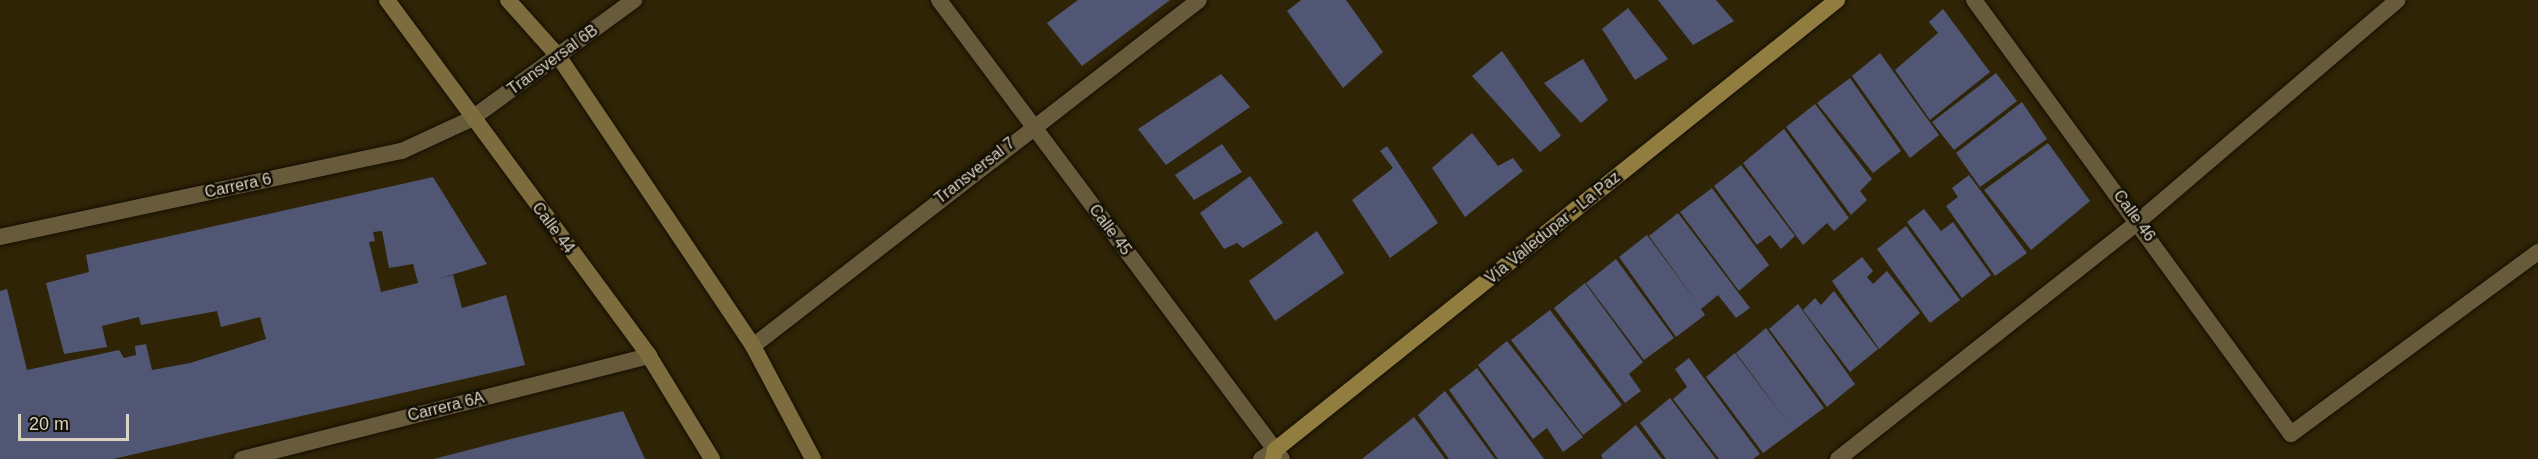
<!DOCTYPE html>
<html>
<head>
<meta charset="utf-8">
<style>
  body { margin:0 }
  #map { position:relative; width:2538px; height:459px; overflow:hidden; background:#2f2506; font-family:Arial,sans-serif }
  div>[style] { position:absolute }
  .building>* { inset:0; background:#505673 }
  .roads { filter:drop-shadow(0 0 2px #160e00) drop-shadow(0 0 2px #160e00) }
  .minor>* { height:16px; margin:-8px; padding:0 8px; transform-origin:8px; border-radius:8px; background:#675b3c }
  .secondary>* { height:16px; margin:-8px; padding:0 8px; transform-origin:8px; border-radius:8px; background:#7d6c3e }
  .primary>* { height:16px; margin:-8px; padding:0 8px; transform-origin:8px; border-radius:8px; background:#927d40 }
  span { translate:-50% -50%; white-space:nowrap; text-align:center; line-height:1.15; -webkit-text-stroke:5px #130f04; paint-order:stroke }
  .street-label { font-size:16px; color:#d9d3c2 }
  .scale { position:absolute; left:18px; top:414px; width:111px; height:27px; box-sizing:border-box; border:3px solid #d9d3c2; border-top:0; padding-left:8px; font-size:18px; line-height:21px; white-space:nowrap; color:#d9d3c2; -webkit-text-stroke:4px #130f04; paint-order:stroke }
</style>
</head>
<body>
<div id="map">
  <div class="building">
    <i style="clip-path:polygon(1078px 0,1170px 0,1082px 66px,1047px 23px)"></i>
    <i style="clip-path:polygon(1301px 0,1346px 0,1383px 52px,1343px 88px,1287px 11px)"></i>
    <i style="clip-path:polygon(1658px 0,1716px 0,1734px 21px,1693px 45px)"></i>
    <i style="clip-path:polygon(1628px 8px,1668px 59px,1635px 80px,1602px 29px)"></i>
    <i style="clip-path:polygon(1943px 9px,1990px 72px,1930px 120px,1895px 70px,1938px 33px,1929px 22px)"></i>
    <i style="clip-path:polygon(1502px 51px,1561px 136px,1540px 152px,1472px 76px)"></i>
    <i style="clip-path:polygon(1880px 53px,1939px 135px,1910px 158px,1852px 76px)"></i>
    <i style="clip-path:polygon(1583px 59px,1608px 100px,1581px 123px,1544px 83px)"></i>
    <i style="clip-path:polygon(1996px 73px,2017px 101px,1954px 150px,1932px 122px)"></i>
    <i style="clip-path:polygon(1221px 74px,1250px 107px,1166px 165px,1138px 129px)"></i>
    <i style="clip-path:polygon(1850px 78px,1901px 151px,1873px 173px,1817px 103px)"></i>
    <i style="clip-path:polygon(2022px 102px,2047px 139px,1980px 187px,1956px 153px)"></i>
    <i style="clip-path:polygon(1815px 104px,1872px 179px,1860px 191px,1867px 200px,1851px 215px,1786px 127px)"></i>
    <i style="clip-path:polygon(1784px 129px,1849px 218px,1834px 231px,1827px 223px,1803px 245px,1743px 163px)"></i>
    <i style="clip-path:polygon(1472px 133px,1498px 166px,1513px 158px,1523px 171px,1465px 217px,1432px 168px)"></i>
    <i style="clip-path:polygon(2048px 143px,2090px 201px,2031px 250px,1984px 190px)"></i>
    <i style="clip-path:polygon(1222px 144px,1242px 172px,1194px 200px,1175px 175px)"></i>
    <i style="clip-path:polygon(1387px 146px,1438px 223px,1390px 258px,1352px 200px,1393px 168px,1380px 151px)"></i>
    <i style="clip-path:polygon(1741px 165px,1795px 236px,1781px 249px,1770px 235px,1757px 245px,1714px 186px)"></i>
    <i style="clip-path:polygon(1969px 175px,2027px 253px,1995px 276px,1946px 206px,1958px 197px,1952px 188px)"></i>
    <i style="clip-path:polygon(1250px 176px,1283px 223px,1243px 248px,1237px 243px,1224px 249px,1200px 213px)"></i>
    <i style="clip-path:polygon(evenodd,433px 177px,487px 264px,438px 279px,453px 275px,462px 308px,506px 295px,525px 365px,113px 459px,0 459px,0 291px,7px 289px,27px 370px,119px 350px,124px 358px,136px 355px,135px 346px,146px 344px,152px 370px,190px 363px,266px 339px,260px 317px,221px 327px,217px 311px,141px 325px,139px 317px,102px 326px,107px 347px,64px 354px,46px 283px,89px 272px,86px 255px,433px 177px,382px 231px,389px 268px,413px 264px,418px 283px,381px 292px,369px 242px,375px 241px,373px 232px,382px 231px)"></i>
    <i style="clip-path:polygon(1712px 188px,1769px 265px,1739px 291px,1680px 212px)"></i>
    <i style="clip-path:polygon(1924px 209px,1941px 231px,1953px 222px,1991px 275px,1962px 298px,1907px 222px)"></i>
    <i style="clip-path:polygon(1678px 213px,1750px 308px,1736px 318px,1718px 295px,1701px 309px,1705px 315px,1676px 337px,1619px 257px,1647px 235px,1698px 304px,1649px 236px)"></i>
    <i style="clip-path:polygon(1906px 226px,1960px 300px,1930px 323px,1877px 249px)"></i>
    <i style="clip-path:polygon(1317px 231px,1344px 273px,1275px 321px,1249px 281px)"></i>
    <i style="clip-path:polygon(1862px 257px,1873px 271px,1867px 277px,1873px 284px,1887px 271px,1920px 313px,1879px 349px,1832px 281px)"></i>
    <i style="clip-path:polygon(1616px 259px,1674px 338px,1644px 360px,1586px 283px)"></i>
    <i style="clip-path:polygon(1585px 283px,1643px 362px,1629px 374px,1641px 391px,1625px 403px,1554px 308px)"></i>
    <i style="clip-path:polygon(1834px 291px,1878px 349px,1850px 372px,1803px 310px,1815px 298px,1821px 305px)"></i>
    <i style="clip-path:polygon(1798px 304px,1855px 384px,1827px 407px,1769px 329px)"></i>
    <i style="clip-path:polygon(1550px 310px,1622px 405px,1583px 435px,1511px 340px)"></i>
    <i style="clip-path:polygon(1766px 328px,1824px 408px,1763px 453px,1706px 377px,1735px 353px,1792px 428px,1736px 353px)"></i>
    <i style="clip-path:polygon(1507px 341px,1583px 437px,1563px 452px,1547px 428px,1533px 439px,1478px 365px)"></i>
    <i style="clip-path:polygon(1689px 358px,1760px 454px,1753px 459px,1719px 459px,1673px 399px,1687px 387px,1675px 369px)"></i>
    <i style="clip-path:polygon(1477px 368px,1544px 459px,1498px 459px,1449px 390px)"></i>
    <i style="clip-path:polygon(1445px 391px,1495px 459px,1449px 459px,1418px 415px)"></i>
    <i style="clip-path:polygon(1670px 398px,1716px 459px,1666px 459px,1640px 423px)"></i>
    <i style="clip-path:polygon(623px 411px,645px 459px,434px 459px,507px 440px)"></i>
    <i style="clip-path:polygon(1414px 417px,1445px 459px,1362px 459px)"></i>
    <i style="clip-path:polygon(1636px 425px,1662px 459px,1603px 459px,1601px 455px)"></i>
  </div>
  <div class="roads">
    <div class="minor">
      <i style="left:939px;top:0;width:573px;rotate:53.23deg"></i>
      <i style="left:1974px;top:0;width:537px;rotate:53.86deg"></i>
      <i style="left:2291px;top:434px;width:307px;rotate:-36.4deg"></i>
      <i style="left:0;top:237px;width:411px;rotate:-12.1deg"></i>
      <i style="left:402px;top:151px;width:76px;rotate:-24.9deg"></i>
      <i style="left:471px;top:119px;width:202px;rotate:-36.1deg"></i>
      <i style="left:753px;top:346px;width:564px;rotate:-37.8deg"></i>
      <i style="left:242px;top:459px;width:420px;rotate:-14.2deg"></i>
      <i style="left:1261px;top:459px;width:17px;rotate:-33deg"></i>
      <i style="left:1838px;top:459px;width:384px;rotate:-38.3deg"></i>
      <i style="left:2139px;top:221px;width:340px;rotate:-40.5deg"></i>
    </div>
    <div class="secondary">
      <i style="left:387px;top:0;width:442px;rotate:53.6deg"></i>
      <i style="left:649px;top:356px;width:121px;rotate:58.5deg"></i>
      <i style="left:508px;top:0;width:76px;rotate:48.2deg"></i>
      <i style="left:559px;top:57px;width:348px;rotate:56.1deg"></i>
      <i style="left:753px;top:346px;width:128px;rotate:62deg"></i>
    </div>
    <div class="primary">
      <i style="left:1273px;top:459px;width:9px;rotate:-77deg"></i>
      <i style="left:1275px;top:450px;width:720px;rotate:-38.68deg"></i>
    </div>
  </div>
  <div class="street-label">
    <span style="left:553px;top:60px;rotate:-36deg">Transversal 6B</span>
    <span style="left:975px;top:171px;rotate:-38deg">Transversal 7</span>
    <span style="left:238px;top:186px;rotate:-12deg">Carrera 6</span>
    <span style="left:2134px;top:216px;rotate:54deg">Calle 46</span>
    <span style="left:553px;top:228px;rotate:53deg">Calle 44</span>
    <span style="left:1553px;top:228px;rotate:-39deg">Vía Valledupar - La Paz</span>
    <span style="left:1110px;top:230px;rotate:53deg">Calle 45</span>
    <span style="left:446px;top:407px;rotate:-14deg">Carrera 6A</span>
  </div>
  <div class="scale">20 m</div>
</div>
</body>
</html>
